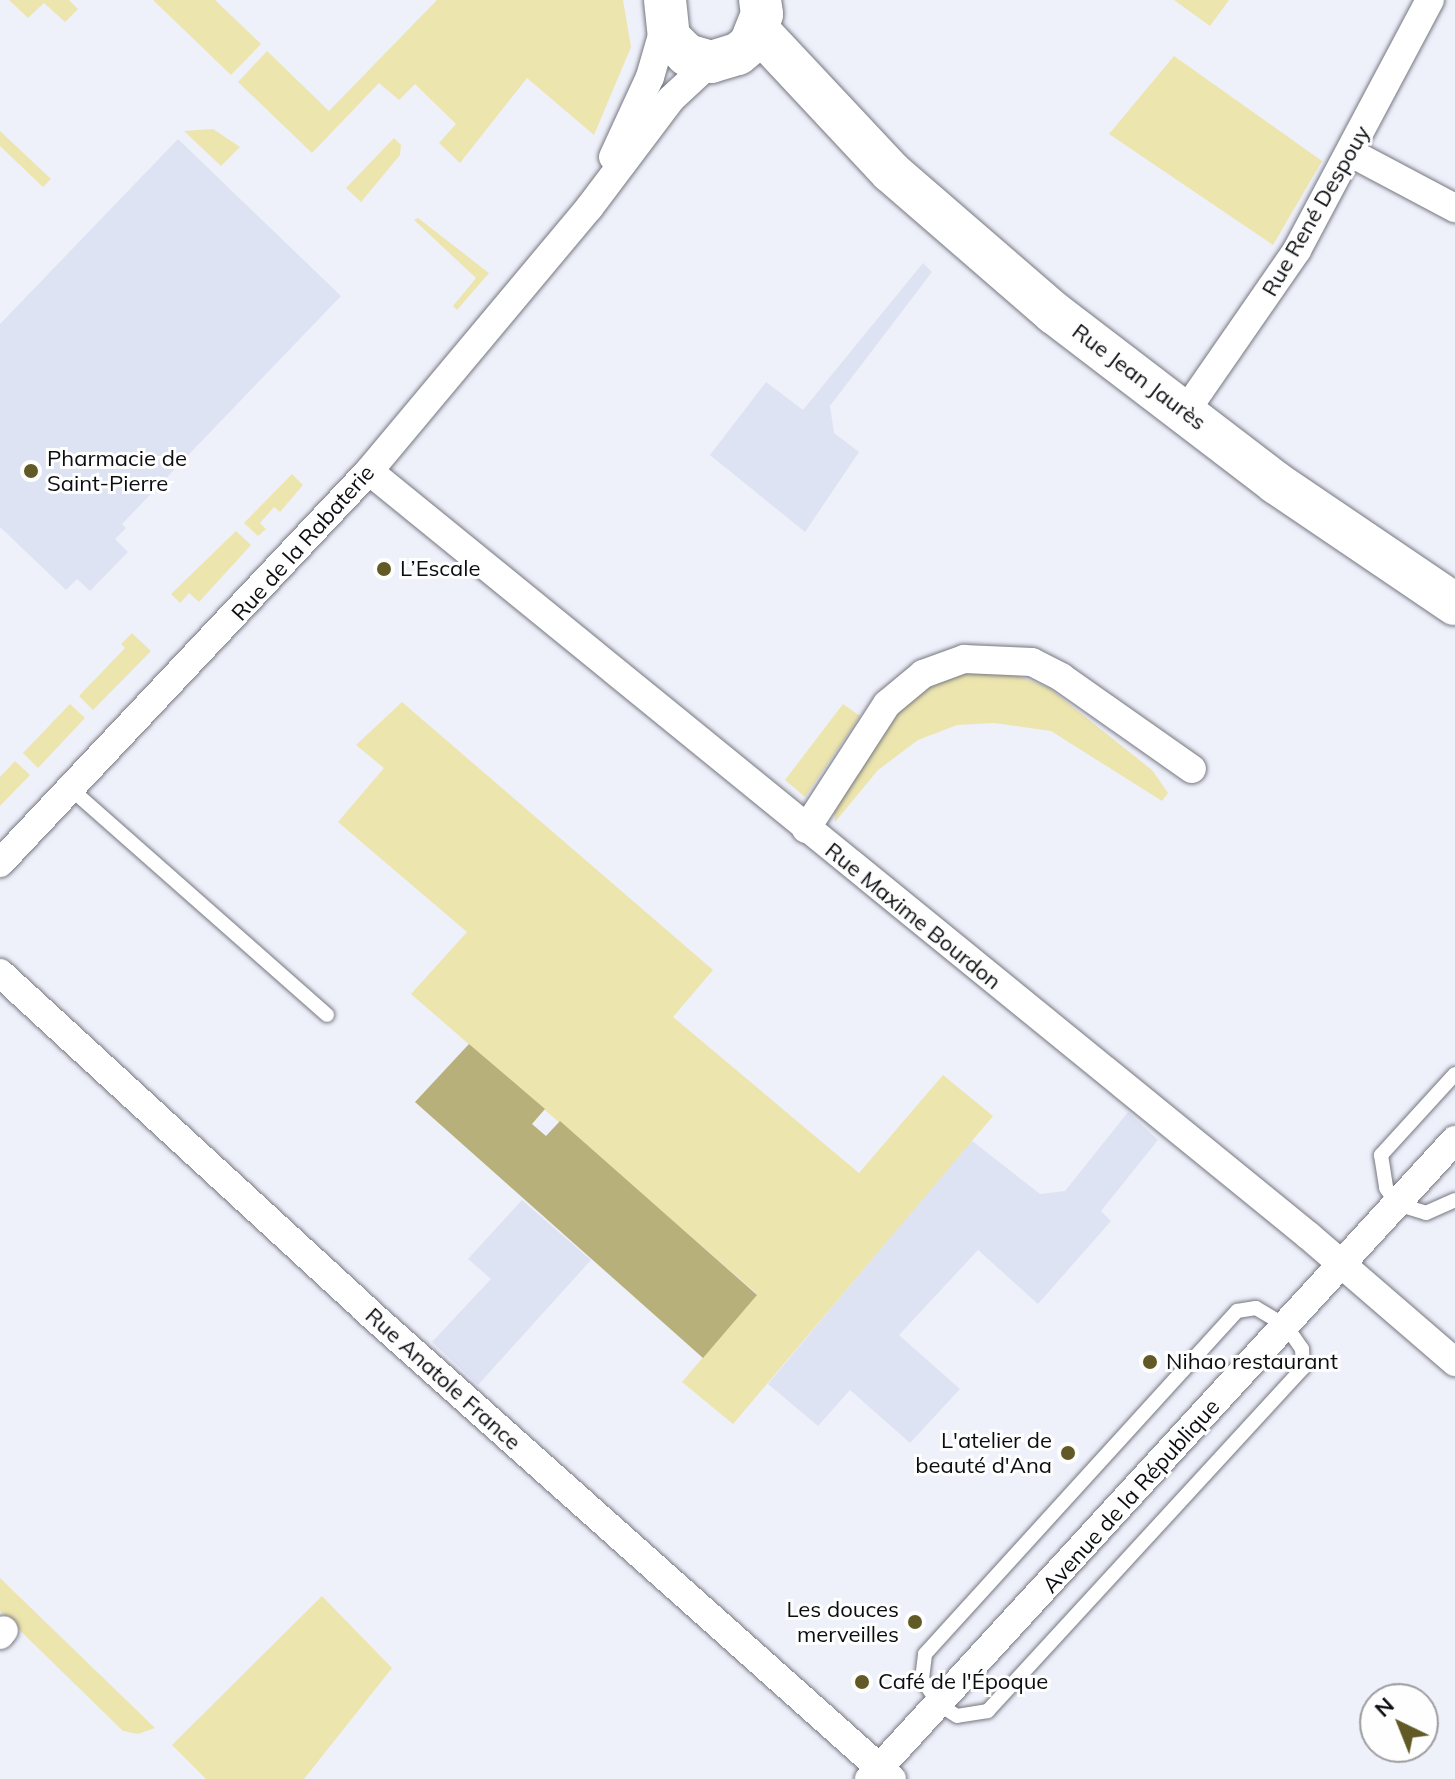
<!DOCTYPE html>
<html>
<head>
<meta charset="utf-8">
<style>
  body { margin:0 }
  #map { position:relative; width:1455px; height:1779px; overflow:hidden; background:#eef0fa; font-family:Mulish,sans-serif }
  div>[style] { position:absolute }
  .built>* { inset:0; background:#dee3f3 }
  .green>* { inset:0; background:#ede5ae }
  .forest>* { inset:0; background:#b7b07a }
  .roads { filter:drop-shadow(0 0 2px #757780) drop-shadow(0 0 2px #757780) }
  .lane>* { height:14px; margin:-7px; padding:0 7px; transform-origin:7px; border-radius:7px; background:#fff }
  .street>* { height:28px; margin:-14px; padding:0 14px; transform-origin:14px; border-radius:14px; background:#fff }
  .secondary>* { height:42px; margin:-21px; padding:0 21px; transform-origin:21px; border-radius:21px; background:#fff }
  .dots>* { width:22px; height:22px; translate:-50% -50%; box-sizing:border-box; border:4px solid #fefefe; border-radius:50% }
  span { translate:-50% -50%; white-space:nowrap; text-align:center; line-height:1.15; -webkit-text-stroke:6px #fefefe; paint-order:stroke }
  .street-label { font-size:22px; color:#0c0d10 }
  .poi-label { font-size:22px; color:#0c0d10 }
  .left { translate:0 -50%; text-align:left }
  .right { translate:-100% -50%; text-align:right }
  .north { position:absolute; left:1359px; top:1683px; width:80px; height:80px; box-sizing:border-box; background:#fefefe; border:2px solid #9d9e9f; border-radius:50%; rotate:317deg; font-size:22px; font-weight:700; line-height:32px; text-align:center; color:#0c0d10 }
  .north::after { content:''; display:block; margin:auto; width:28px; height:36px; background:#615a26; clip-path:polygon(50% 0,100% 100%,50% 72%,0 100%) }
</style>
</head>
<body>
<div id="map">
  <div class="built">
    <i style="clip-path:polygon(178px 139px,341px 296px,122px 524px,126px 528px,115px 539px,128px 552px,90px 591px,77px 579px,66px 590px,0 527px,0 324px)"></i>
    <i style="clip-path:polygon(923px 263px,932px 272px,830px 406px,834px 433px,859px 452px,805px 532px,710px 455px,766px 382px,803px 410px)"></i>
    <i style="clip-path:polygon(1128px 1112px,1158px 1140px,1101px 1211px,1111px 1221px,1038px 1304px,978px 1250px,899px 1335px,960px 1389px,910px 1443px,850px 1390px,818px 1426px,768px 1384px,971px 1140px,1040px 1194px,1065px 1191px)"></i>
    <i style="clip-path:polygon(522px 1200px,591px 1260px,478px 1385px,432px 1342px,491px 1279px,468px 1259px)"></i>
  </div>
  <div class="green">
    <i style="clip-path:polygon(9px 0,69px 0,78px 9px,65px 22px,44px 3px,28px 18px)"></i>
    <i style="clip-path:polygon(153px 0,215px 0,261px 44px,231px 75px)"></i>
    <i style="clip-path:polygon(437px 0,623px 0,631px 47px,594px 135px,527px 78px,460px 163px,439px 143px,456px 124px,415px 84px,399px 100px,379px 83px,312px 153px,238px 82px,267px 51px,329px 111px)"></i>
    <i style="clip-path:polygon(1174px 0,1229px 0,1210px 26px)"></i>
    <i style="clip-path:polygon(1174px 56px,1322px 161px,1273px 245px,1109px 134px)"></i>
    <i style="clip-path:polygon(213px 129px,240px 147px,221px 166px,184px 131px)"></i>
    <i style="clip-path:polygon(0 131px,51px 179px,43px 187px,0 146px)"></i>
    <i style="clip-path:polygon(394px 138px,401px 145px,400px 155px,361px 202px,346px 188px)"></i>
    <i style="clip-path:polygon(418px 218px,489px 273px,457px 310px,453px 306px,476px 278px,414px 220px)"></i>
    <i style="clip-path:polygon(292px 474px,303px 485px,280px 512px,274px 507px,260px 523px,266px 529px,258px 536px,244px 523px)"></i>
    <i style="clip-path:polygon(236px 531px,251px 545px,199px 602px,189px 593px,180px 603px,171px 594px)"></i>
    <i style="clip-path:polygon(132px 633px,151px 651px,93px 710px,79px 696px,125px 648px,121px 644px)"></i>
    <i style="clip-path:polygon(957px 672px,1008px 672px,1049px 688px,1152px 770px,1168px 793px,1162px 801px,1051px 731px,994px 723px,957px 725px,918px 740px,878px 770px,835px 822px,834px 809px,890px 718px,910px 697px)"></i>
    <i style="clip-path:polygon(402px 702px,713px 970px,673px 1017px,859px 1173px,943px 1075px,993px 1116px,733px 1424px,682px 1382px,757px 1294px,411px 994px,467px 932px,338px 822px,384px 768px,356px 745px)"></i>
    <i style="clip-path:polygon(70px 704px,85px 718px,38px 768px,23px 753px)"></i>
    <i style="clip-path:polygon(843px 704px,860px 716px,805px 797px,785px 780px)"></i>
    <i style="clip-path:polygon(15px 761px,30px 775px,0 806px,0 777px)"></i>
    <i style="clip-path:polygon(0 1578px,155px 1728px,138px 1734px,123px 1731px,0 1611px)"></i>
    <i style="clip-path:polygon(322px 1596px,392px 1668px,304px 1779px,206px 1779px,172px 1745px)"></i>
  </div>
  <div class="forest">
    <i style="clip-path:polygon(469px 1044px,545px 1109px,532px 1124px,546px 1136px,560px 1121px,757px 1295px,703px 1358px,415px 1102px)"></i>
  </div>
  <div class="roads">
    <div class="lane">
      <i style="left:72px;top:790px;width:340px;rotate:41.4deg"></i>
      <i style="left:1455px;top:1074px;width:110px;rotate:132.4deg"></i>
      <i style="left:1381px;top:1155px;width:33px;rotate:81deg"></i>
      <i style="left:1386px;top:1188px;width:19px;rotate:55deg"></i>
      <i style="left:1397px;top:1204px;width:30px;rotate:17deg"></i>
      <i style="left:1426px;top:1213px;width:32px;rotate:-24deg"></i>
      <i style="left:1256px;top:1308px;width:35px;rotate:31deg"></i>
      <i style="left:1286px;top:1326px;width:28px;rotate:55deg"></i>
      <i style="left:1302px;top:1349px;width:19px;rotate:87deg"></i>
      <i style="left:1303px;top:1368px;width:466px;rotate:132.6deg"></i>
      <i style="left:988px;top:1711px;width:31px;rotate:171deg"></i>
      <i style="left:957px;top:1716px;width:20px;rotate:-147deg"></i>
      <i style="left:940px;top:1705px;width:32px;rotate:-125deg"></i>
      <i style="left:922px;top:1679px;width:25px;rotate:-83deg"></i>
      <i style="left:925px;top:1654px;width:464px;rotate:-47.7deg"></i>
      <i style="left:1237px;top:1311px;width:19px;rotate:-9deg"></i>
    </div>
    <div class="street">
      <i style="left:1351px;top:153px;width:118px;rotate:27.9deg"></i>
      <i style="left:613px;top:157px;width:88px;rotate:-65.2deg"></i>
      <i style="left:650px;top:77px;width:54px;rotate:-73.9deg"></i>
      <i style="left:1185px;top:412px;width:197px;rotate:-55.3deg"></i>
      <i style="left:1297px;top:250px;width:283px;rotate:-62deg"></i>
      <i style="left:369px;top:471px;width:1212px;rotate:39.14deg"></i>
      <i style="left:1309px;top:1236px;width:193px;rotate:40.8deg"></i>
      <i style="left:806px;top:829px;width:149px;rotate:-57.1deg"></i>
      <i style="left:887px;top:704px;width:47px;rotate:-39.8deg"></i>
      <i style="left:923px;top:674px;width:44px;rotate:-20.1deg"></i>
      <i style="left:964px;top:659px;width:68px;rotate:2.5deg"></i>
      <i style="left:1032px;top:662px;width:33px;rotate:27deg"></i>
      <i style="left:1061px;top:677px;width:160px;rotate:35.1deg"></i>
      <i style="left:0;top:863px;width:538px;rotate:-46.73deg"></i>
      <i style="left:369px;top:471px;width:343px;rotate:-50.1deg"></i>
      <i style="left:589px;top:208px;width:136px;rotate:-53deg"></i>
      <i style="left:671px;top:99px;width:54px;rotate:-42.8deg"></i>
      <i style="left:0;top:973px;width:496px;rotate:42.6deg"></i>
      <i style="left:365px;top:1309px;width:706px;rotate:41.73deg"></i>
      <i style="left:0;top:1635px;width:6px;rotate:-51deg"></i>
      <i style="left:869px;top:1779px;width:867px;rotate:-47.48deg"></i>
    </div>
    <div class="secondary">
      <i style="left:665px;top:0;width:37px;rotate:84deg"></i>
      <i style="left:669px;top:37px;width:25px;rotate:45deg"></i>
      <i style="left:687px;top:55px;width:25px;rotate:16deg"></i>
      <i style="left:711px;top:62px;width:28px;rotate:-17deg"></i>
      <i style="left:738px;top:54px;width:16px;rotate:-40deg"></i>
      <i style="left:750px;top:44px;width:32px;rotate:-68deg"></i>
      <i style="left:762px;top:14px;width:14px;rotate:-98deg"></i>
      <i style="left:759px;top:31px;width:193px;rotate:46.9deg"></i>
      <i style="left:891px;top:172px;width:216px;rotate:40.9deg"></i>
      <i style="left:1054px;top:313px;width:280px;rotate:37.4deg"></i>
      <i style="left:1276px;top:483px;width:216px;rotate:34.1deg"></i>
    </div>
  </div>
  <div class="dots">
    <i style="left:31px;top:471px;background:#615a26"></i>
    <i style="left:384px;top:569px;background:#615a26"></i>
    <i style="left:1150px;top:1362px;background:#615a26"></i>
    <i style="left:1068px;top:1453px;background:#615a26"></i>
    <i style="left:915px;top:1622px;background:#615a26"></i>
    <i style="left:862px;top:1682px;background:#615a26"></i>
  </div>
  <div class="street-label">
    <span style="left:1316px;top:211px;rotate:-60deg">Rue René Despouy</span>
    <span style="left:1139px;top:377px;rotate:37deg">Rue Jean Jaurès</span>
    <span style="left:303px;top:543px;rotate:-48deg">Rue de la Rabaterie</span>
    <span style="left:913px;top:916px;rotate:39deg">Rue Maxime Bourdon</span>
    <span style="left:443px;top:1379px;rotate:42deg">Rue Anatole France</span>
    <span style="left:1131px;top:1496px;rotate:-48deg">Avenue de la République</span>
  </div>
  <div class="poi-label">
    <span class="left" style="left:47px;top:471px">Pharmacie de<br>Saint-Pierre</span>
    <span class="left" style="left:400px;top:569px">L’Escale</span>
    <span class="left" style="left:1166px;top:1362px">Nihao restaurant</span>
    <span class="right" style="left:1052px;top:1453px">L'atelier de<br>beauté d'Ana</span>
    <span class="right" style="left:899px;top:1622px">Les douces<br>merveilles</span>
    <span class="left" style="left:878px;top:1682px">Café de l'Époque</span>
  </div>
  <div class="north">N</div>
</div>
</body>
</html>
